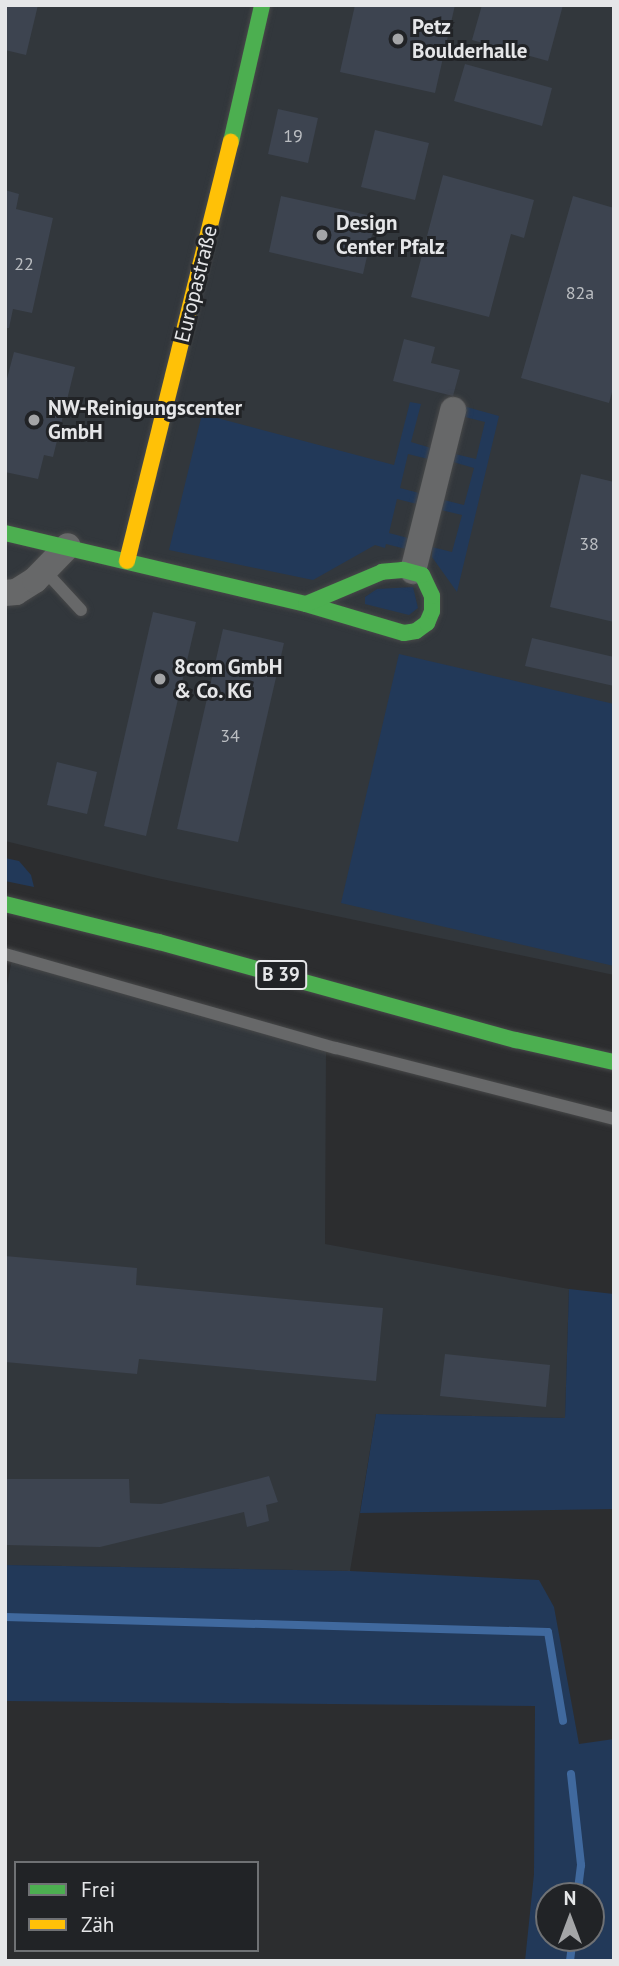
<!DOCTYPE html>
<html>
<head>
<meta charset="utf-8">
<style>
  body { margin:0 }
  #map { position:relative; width:619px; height:1966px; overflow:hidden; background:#2c2d2f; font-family:"PT Sans",sans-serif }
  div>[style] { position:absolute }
  .built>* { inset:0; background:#32373c }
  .green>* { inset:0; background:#223959 }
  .stream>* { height:8px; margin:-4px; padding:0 4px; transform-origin:4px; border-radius:4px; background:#40699e }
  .building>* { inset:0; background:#3d4450 }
  .roads { filter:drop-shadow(0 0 2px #474849) drop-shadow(0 0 2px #474849) }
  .lane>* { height:12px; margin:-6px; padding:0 6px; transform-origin:6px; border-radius:6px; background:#676869 }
  .street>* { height:26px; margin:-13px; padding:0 13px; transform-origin:13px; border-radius:13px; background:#676869 }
  .fast>* { height:16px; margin:-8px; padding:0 8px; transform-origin:8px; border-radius:8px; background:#4caf50 }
  .slow>* { height:16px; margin:-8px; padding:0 8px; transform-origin:8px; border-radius:8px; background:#ffc107 }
  .dots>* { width:19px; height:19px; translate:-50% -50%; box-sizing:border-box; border:4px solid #212326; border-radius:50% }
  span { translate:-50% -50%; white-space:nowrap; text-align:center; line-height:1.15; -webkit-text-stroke:6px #212326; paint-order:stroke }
  .number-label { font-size:18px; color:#bbbec2 }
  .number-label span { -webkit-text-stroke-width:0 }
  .shield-label span { padding:2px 5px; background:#212326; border:2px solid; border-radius:5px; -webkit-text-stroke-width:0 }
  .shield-label { font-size:19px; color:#e5e6e8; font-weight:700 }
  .poi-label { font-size:21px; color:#e5e6e8; font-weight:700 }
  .left { translate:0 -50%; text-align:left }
  .street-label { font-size:21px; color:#e5e6e8 }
  .frame { position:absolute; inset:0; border:7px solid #e5e6e8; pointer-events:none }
  .legend { position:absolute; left:14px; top:1861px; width:245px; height:91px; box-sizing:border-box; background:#212326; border:2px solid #6f7174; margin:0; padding:9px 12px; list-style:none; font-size:21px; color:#e5e6e8 }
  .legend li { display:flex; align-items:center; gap:14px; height:35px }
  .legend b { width:35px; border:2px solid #6f7174 }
  .north { position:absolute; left:535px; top:1882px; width:70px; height:70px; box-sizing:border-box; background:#212326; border:2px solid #6f7174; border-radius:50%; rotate:0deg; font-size:19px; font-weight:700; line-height:28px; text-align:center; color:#e5e6e8 }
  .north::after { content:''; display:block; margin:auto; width:24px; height:32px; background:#a4a5a7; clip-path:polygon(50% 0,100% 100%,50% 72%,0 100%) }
</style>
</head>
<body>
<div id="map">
  <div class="built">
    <i style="clip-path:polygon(5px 5px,614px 5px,614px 975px,157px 878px,5px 841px)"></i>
    <i style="clip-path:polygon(14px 949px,326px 1051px,325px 1244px,569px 1289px,565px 1418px,376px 1414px,350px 1571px,5px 1565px,5px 995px)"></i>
  </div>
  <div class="green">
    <i style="clip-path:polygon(410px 402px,421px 404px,411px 442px,431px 448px,428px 459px,408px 454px,400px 488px,419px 493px,417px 504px,397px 499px,389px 533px,408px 538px,406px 549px,386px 544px,385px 548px,375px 545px,313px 580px,169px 550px,202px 414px,394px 465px)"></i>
    <i style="clip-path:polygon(456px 404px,499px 416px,457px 592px,432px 557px,432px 547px,452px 552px,462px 515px,441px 510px,444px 500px,464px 505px,474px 468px,453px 462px,455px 454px,476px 459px,485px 422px,465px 417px)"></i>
    <i style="clip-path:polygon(413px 587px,418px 608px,409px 615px,365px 604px,365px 597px,377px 589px)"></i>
    <i style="clip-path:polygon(399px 654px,614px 704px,614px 966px,341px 903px)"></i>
    <i style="clip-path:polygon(5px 858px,19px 861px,31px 875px,34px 887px,5px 881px)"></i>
    <i style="clip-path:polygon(569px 1289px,614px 1294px,614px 1509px,360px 1513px,376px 1414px,565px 1418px)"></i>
    <i style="clip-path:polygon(evenodd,5px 1565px,350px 1571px,539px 1580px,554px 1607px,579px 1744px,614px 1739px,614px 1961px,525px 1961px,534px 1874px,535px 1706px,5px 1701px,5px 1565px,549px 1896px,591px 1896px,591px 1938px,549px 1938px,549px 1896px)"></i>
  </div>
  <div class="stream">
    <i style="left:5px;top:1617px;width:543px;rotate:1.58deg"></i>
    <i style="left:548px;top:1632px;width:90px;rotate:80.4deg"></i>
    <i style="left:571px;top:1774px;width:92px;rotate:83.7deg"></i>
    <i style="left:581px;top:1865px;width:31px;rotate:97deg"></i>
    <i style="left:570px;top:1961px;width:23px;rotate:-83deg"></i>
  </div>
  <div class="building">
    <i style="clip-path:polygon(5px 5px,38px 5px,26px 55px,5px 50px)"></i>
    <i style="clip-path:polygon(355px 5px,455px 5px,435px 93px,340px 72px)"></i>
    <i style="clip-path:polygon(482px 5px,563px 5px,548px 61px,472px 40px)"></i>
    <i style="clip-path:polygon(465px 64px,552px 88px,542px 126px,454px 101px)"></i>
    <i style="clip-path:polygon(278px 109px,318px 118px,308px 163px,268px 154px)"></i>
    <i style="clip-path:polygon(375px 130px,429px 143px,415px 200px,361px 187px)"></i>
    <i style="clip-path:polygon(443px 175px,534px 200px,524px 238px,511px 234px,489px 317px,411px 297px)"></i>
    <i style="clip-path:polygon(5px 190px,19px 194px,16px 209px,53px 218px,32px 313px,13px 309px,9px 328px,5px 328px)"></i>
    <i style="clip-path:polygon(281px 196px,376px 217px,363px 274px,269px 252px)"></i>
    <i style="clip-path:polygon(573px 196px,614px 208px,614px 385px,609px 403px,521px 378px)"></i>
    <i style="clip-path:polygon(404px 339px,435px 347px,431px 363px,460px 370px,453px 396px,393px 381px)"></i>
    <i style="clip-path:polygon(14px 352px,75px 367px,53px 457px,44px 455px,38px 479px,5px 472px,5px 386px)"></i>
    <i style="clip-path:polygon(581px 474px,614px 482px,614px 622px,550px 607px)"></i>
    <i style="clip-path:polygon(153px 612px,196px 622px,146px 836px,104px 826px)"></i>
    <i style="clip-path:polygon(223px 629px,284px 643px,238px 842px,177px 829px)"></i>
    <i style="clip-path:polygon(532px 638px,614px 657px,614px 686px,525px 666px)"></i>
    <i style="clip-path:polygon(57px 762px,97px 772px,87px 814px,47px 805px)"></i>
    <i style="clip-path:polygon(5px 1256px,137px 1268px,136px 1285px,383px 1308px,376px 1381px,139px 1359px,137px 1374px,5px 1362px)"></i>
    <i style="clip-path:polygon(445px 1354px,550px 1365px,546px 1407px,440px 1396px)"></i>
    <i style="clip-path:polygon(269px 1476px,278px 1502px,266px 1505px,269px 1521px,247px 1527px,244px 1512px,100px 1547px,5px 1545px,5px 1479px,129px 1479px,130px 1503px,161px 1504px)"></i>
  </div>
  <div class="roads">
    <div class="lane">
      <i style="left:45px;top:571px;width:53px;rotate:47.3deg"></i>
      <i style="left:5px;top:954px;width:344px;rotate:15.9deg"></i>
      <i style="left:336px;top:1048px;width:287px;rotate:14.3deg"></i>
    </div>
    <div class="street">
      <i style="left:413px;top:571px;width:166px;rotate:-76deg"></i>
      <i style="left:5px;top:593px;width:11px;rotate:-5deg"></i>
      <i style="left:16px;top:592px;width:22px;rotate:-32deg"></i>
      <i style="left:35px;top:580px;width:47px;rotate:-45.9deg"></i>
    </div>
    <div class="fast">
      <i style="left:231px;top:142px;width:140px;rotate:-77.2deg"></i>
      <i style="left:5px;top:533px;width:309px;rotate:13.3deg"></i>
      <i style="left:306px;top:604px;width:102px;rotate:16.5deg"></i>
      <i style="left:404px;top:633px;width:12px;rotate:-9deg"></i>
      <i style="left:416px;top:631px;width:14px;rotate:-36deg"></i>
      <i style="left:427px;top:623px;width:13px;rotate:-67deg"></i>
      <i style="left:432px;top:611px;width:15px;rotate:-90deg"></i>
      <i style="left:432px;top:596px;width:23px;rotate:-115deg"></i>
      <i style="left:422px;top:575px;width:20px;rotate:-165deg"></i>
      <i style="left:403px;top:570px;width:21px;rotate:175deg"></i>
      <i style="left:382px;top:572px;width:82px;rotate:157.2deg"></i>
      <i style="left:5px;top:904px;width:159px;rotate:13.9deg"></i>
      <i style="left:159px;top:942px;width:370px;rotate:15.4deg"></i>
      <i style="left:516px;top:1040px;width:100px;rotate:12.7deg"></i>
    </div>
    <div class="slow">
      <i style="left:127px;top:561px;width:432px;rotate:-76.1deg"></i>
    </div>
  </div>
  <div class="dots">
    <i style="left:398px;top:39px;background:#a4a5a7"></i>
    <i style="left:322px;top:235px;background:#a4a5a7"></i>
    <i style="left:34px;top:420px;background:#a4a5a7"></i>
    <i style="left:160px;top:679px;background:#a4a5a7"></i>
  </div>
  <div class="number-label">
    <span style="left:293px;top:136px">19</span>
    <span style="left:24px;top:264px">22</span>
    <span style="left:580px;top:293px">82a</span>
    <span style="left:589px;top:544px">38</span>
    <span style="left:230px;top:736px">34</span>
  </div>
  <div class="shield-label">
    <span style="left:281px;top:975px">B 39</span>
  </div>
  <div class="poi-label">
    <span class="left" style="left:412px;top:39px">Petz<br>Boulderhalle</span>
    <span class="left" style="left:336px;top:235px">Design<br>Center Pfalz</span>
    <span class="left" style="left:48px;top:420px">NW-Reinigungscenter<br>GmbH</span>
    <span class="left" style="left:174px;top:679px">8com GmbH<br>&amp; Co. KG</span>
  </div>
  <div class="street-label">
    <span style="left:196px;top:284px;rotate:-76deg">Europastraße</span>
  </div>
  <div class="frame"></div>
  <ul class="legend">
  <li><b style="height:9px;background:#4caf50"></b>Frei</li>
  <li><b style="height:9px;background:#ffc107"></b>Zäh</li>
  </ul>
  <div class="north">N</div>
</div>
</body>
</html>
